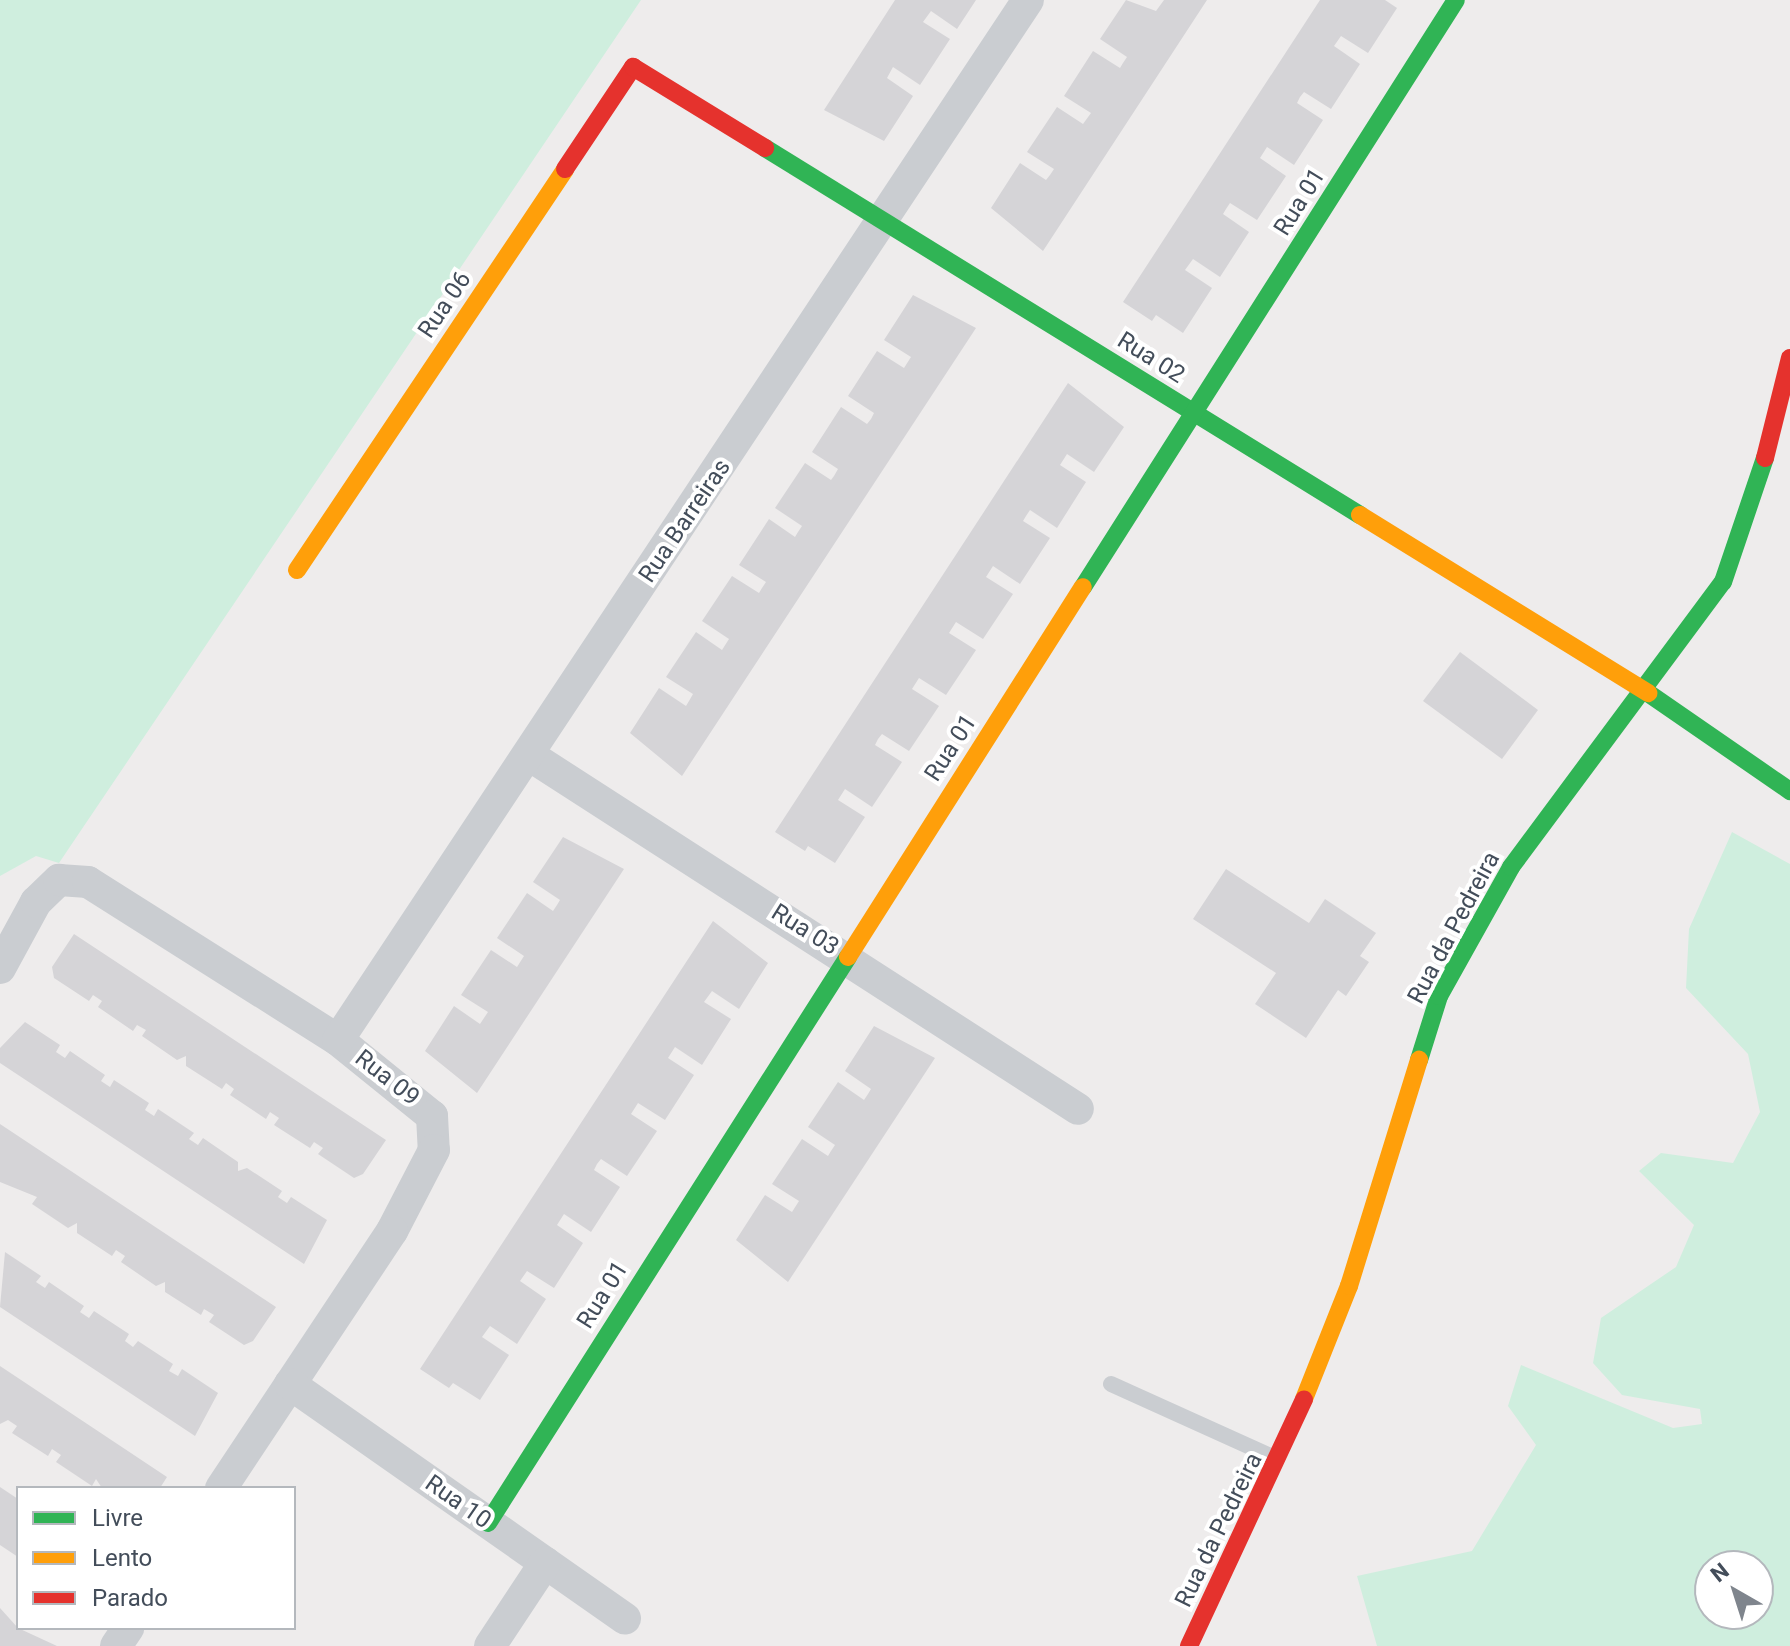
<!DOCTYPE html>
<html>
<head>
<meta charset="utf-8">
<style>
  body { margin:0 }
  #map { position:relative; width:1790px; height:1646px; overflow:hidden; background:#eeecec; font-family:Roboto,sans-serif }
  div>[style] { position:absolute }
  .green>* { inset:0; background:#cfeede }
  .building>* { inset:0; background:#d5d4d7 }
  .lane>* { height:16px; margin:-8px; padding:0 8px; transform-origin:8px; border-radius:8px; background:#cacdd1 }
  .street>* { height:32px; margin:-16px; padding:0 16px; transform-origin:16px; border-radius:16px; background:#cacdd1 }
  .fast>* { height:18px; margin:-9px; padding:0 9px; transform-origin:9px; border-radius:9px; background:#30b455 }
  .slow>* { height:18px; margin:-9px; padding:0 9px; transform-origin:9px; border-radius:9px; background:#ff9f0a }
  .jam>* { height:18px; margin:-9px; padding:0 9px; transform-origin:9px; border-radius:9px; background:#e5322d }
  span { translate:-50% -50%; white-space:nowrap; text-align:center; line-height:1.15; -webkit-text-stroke:8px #fff; paint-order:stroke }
  .street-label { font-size:24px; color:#434d5a }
  .legend { position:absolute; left:16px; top:1486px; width:280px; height:144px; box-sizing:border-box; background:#fff; border:2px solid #b4b8bd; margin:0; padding:10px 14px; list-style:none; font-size:24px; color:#434d5a }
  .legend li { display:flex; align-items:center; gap:16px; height:40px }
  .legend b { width:40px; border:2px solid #b4b8bd }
  .north { position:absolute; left:1694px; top:1550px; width:80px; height:80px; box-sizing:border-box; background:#fff; border:2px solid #b4b8bd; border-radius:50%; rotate:321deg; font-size:22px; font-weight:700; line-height:32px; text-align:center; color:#434d5a }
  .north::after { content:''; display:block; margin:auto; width:28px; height:36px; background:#7f858d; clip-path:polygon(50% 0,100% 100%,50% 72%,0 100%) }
</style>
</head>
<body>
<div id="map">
  <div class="green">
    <i style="clip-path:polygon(0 0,641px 0,59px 863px,36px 856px,0 876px)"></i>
    <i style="clip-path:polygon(evenodd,1732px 832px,1790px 864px,1790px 1646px,1377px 1646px,1357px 1576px,1472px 1551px,1536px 1445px,1508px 1406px,1521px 1365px,1673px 1428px,1702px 1424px,1700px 1409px,1622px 1395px,1593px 1363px,1601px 1318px,1676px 1267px,1694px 1225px,1639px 1171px,1661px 1153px,1733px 1163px,1760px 1112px,1748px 1054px,1686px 988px,1689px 929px,1732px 832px,1710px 1566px,1758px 1566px,1758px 1614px,1710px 1614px,1710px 1566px)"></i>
  </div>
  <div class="building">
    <i style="clip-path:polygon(895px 0,976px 0,957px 29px,931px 11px,923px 22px,950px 39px,920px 85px,893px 67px,887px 78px,913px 96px,884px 141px,824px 110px)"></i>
    <i style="clip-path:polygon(1126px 0,1156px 11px,1164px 0,1207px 0,1043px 251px,991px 208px,1020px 163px,1046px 180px,1050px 175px,1054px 169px,1027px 152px,1057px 107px,1083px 124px,1091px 113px,1064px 96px,1093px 51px,1120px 68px,1123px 63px,1127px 57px,1100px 39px)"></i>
    <i style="clip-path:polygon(1320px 0,1385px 0,1397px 8px,1368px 53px,1341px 36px,1334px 46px,1360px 64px,1331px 109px,1304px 92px,1300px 97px,1297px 103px,1323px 120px,1294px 165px,1267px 147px,1260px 158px,1286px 176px,1257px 220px,1230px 203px,1226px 209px,1223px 214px,1249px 232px,1220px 277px,1193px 259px,1185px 270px,1212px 288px,1183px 333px,1156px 315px,1152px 321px,1123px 302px)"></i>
    <i style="clip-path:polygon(913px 295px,976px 328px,682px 776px,630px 733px,659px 688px,686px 706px,689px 701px,693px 694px,666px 677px,696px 632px,722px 650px,729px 639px,702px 621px,732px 576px,759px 593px,762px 588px,766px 582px,739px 565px,769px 519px,795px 537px,798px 532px,802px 526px,775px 508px,805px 463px,831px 480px,834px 476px,838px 469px,812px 452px,841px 407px,867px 424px,871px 419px,874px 413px,848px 396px,877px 351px,904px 368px,911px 357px,884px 340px)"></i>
    <i style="clip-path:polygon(1068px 383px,1124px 427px,1094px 472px,1067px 454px,1060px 465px,1086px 482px,1057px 528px,1030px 510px,1026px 516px,1023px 521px,1050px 538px,1020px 584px,993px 566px,986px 577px,1013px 594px,983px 639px,956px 622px,949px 633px,976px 650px,946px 695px,919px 678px,912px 689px,939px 706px,909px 751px,882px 734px,878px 739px,875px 745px,902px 762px,872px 807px,845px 789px,838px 800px,865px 817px,835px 863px,808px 846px,805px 851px,775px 832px)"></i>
    <i style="clip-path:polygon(1460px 652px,1538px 710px,1502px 759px,1423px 701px)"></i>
    <i style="clip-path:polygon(563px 837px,624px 869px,477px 1093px,425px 1051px,454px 1006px,480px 1024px,488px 1012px,461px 995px,491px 950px,517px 967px,524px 956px,497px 938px,527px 893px,553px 911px,557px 905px,560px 900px,533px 882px)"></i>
    <i style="clip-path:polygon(1226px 869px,1309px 923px,1325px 899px,1376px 933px,1360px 956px,1369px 962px,1346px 996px,1338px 990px,1306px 1038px,1255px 1004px,1276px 973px,1193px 919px)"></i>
    <i style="clip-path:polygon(713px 921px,768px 963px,739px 1009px,712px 991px,704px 1002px,731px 1019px,702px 1065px,675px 1047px,668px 1058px,694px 1075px,665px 1120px,638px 1103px,631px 1114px,657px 1131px,627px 1176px,601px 1159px,597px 1164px,594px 1170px,620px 1187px,591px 1232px,564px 1214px,557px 1225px,583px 1243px,554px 1288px,527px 1271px,520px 1281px,546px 1299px,517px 1344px,490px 1326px,482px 1337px,509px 1355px,480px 1400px,453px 1383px,449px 1388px,420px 1369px)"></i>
    <i style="clip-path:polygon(74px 934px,386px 1140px,363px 1174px,354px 1178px,318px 1154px,323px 1148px,314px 1142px,310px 1148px,274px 1125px,279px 1118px,270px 1112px,266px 1119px,230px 1095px,234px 1089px,226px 1083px,222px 1089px,186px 1066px,186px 1056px,177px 1060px,142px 1036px,146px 1030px,137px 1025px,133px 1031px,98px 1007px,102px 1001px,93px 995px,89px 1001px,54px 978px,52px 967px)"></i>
    <i style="clip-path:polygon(25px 1022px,60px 1045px,56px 1052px,65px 1058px,70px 1051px,105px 1075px,101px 1081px,110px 1087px,114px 1080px,149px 1103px,145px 1110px,154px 1116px,158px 1109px,194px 1133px,189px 1139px,198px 1145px,203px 1138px,238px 1162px,238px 1171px,247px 1168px,282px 1191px,278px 1197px,287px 1203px,291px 1197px,327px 1220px,304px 1264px,0 1063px,0 1048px)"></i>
    <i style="clip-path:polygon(874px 1026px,935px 1058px,788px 1282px,736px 1240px,765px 1195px,792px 1212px,799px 1201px,772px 1184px,802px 1139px,828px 1156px,831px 1151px,835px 1145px,808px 1127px,838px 1082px,864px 1100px,868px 1094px,871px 1089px,845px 1071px)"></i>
    <i style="clip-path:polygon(0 1124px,276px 1307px,253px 1341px,244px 1345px,209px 1322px,214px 1315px,204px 1309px,201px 1315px,165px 1292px,165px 1282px,156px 1286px,121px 1262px,125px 1256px,116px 1250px,112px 1256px,77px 1233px,77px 1223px,68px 1228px,32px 1204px,37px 1197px,0 1182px)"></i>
    <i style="clip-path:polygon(5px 1252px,41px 1276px,36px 1282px,45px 1288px,49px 1282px,84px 1306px,80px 1312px,89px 1318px,94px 1311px,129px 1334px,125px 1341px,133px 1347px,138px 1341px,173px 1364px,169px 1371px,178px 1376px,182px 1369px,218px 1393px,195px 1436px,0 1307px)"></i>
    <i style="clip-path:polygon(0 1366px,167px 1477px,160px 1488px,102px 1488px,96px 1479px,92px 1486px,56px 1462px,61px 1455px,52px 1449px,48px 1456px,12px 1433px,17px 1426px,8px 1420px,0 1424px)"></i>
    <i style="clip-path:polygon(0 1487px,18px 1499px,18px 1557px,0 1545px)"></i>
    <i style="clip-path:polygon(0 1608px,18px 1628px,57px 1646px,0 1646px)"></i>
  </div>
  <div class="lane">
    <i style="left:1111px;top:1384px;width:182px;rotate:24.3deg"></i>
  </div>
  <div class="street">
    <i style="left:529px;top:755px;width:653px;rotate:32.81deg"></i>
    <i style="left:0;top:968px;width:75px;rotate:-61.4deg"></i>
    <i style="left:36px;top:902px;width:32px;rotate:-44deg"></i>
    <i style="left:59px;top:880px;width:29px;rotate:4deg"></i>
    <i style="left:88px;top:882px;width:296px;rotate:32.3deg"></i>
    <i style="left:338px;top:1040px;width:121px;rotate:39deg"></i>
    <i style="left:432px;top:1116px;width:34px;rotate:87deg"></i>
    <i style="left:434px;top:1150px;width:91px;rotate:117.4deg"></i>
    <i style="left:392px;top:1231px;width:309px;rotate:123.6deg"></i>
    <i style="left:338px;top:1040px;width:1248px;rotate:-56.44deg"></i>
    <i style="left:290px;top:1384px;width:409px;rotate:35deg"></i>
    <i style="left:116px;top:1646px;width:22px;rotate:-56deg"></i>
    <i style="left:490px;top:1646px;width:100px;rotate:-56.5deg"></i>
  </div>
  <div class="fast">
    <i style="left:765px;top:148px;width:699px;rotate:31.67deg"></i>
    <i style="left:1083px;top:587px;width:695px;rotate:-57.57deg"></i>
    <i style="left:1648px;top:693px;width:173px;rotate:34.6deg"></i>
    <i style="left:1419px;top:1060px;width:67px;rotate:-72.6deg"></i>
    <i style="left:1439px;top:996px;width:148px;rotate:-60.8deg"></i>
    <i style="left:1511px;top:867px;width:355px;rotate:-53.4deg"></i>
    <i style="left:1723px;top:582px;width:131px;rotate:-71.3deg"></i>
    <i style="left:488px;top:1523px;width:671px;rotate:-57.54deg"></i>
  </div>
  <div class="slow">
    <i style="left:1360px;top:515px;width:339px;rotate:31.7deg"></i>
    <i style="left:297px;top:570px;width:482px;rotate:-56.2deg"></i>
    <i style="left:848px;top:957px;width:438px;rotate:-57.6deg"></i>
    <i style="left:1304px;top:1399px;width:122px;rotate:-68.3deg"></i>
    <i style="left:1349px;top:1286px;width:237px;rotate:-72.8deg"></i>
  </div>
  <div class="jam">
    <i style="left:565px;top:169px;width:123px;rotate:-56.3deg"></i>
    <i style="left:633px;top:67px;width:155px;rotate:31.5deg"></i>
    <i style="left:1765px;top:458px;width:103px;rotate:-76deg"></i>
    <i style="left:1189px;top:1646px;width:272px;rotate:-65deg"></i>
  </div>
  <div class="street-label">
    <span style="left:1300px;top:202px;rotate:-58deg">Rua 01</span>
    <span style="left:445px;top:305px;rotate:-56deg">Rua 06</span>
    <span style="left:1151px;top:358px;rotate:32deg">Rua 02</span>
    <span style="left:685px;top:521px;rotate:-56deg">Rua Barreiras</span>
    <span style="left:951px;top:748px;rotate:-57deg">Rua 01</span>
    <span style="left:1454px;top:928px;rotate:-62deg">Rua da Pedreira</span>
    <span style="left:805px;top:930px;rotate:32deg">Rua 03</span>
    <span style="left:387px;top:1078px;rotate:38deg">Rua 09</span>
    <span style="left:603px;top:1295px;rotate:-58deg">Rua 01</span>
    <span style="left:458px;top:1502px;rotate:35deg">Rua 10</span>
    <span style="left:1219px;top:1530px;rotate:-64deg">Rua da Pedreira</span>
  </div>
  <ul class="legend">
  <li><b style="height:10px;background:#30b455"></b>Livre</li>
  <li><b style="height:10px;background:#ff9f0a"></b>Lento</li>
  <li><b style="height:10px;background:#e5322d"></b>Parado</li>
  </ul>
  <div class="north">N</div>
</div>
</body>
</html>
